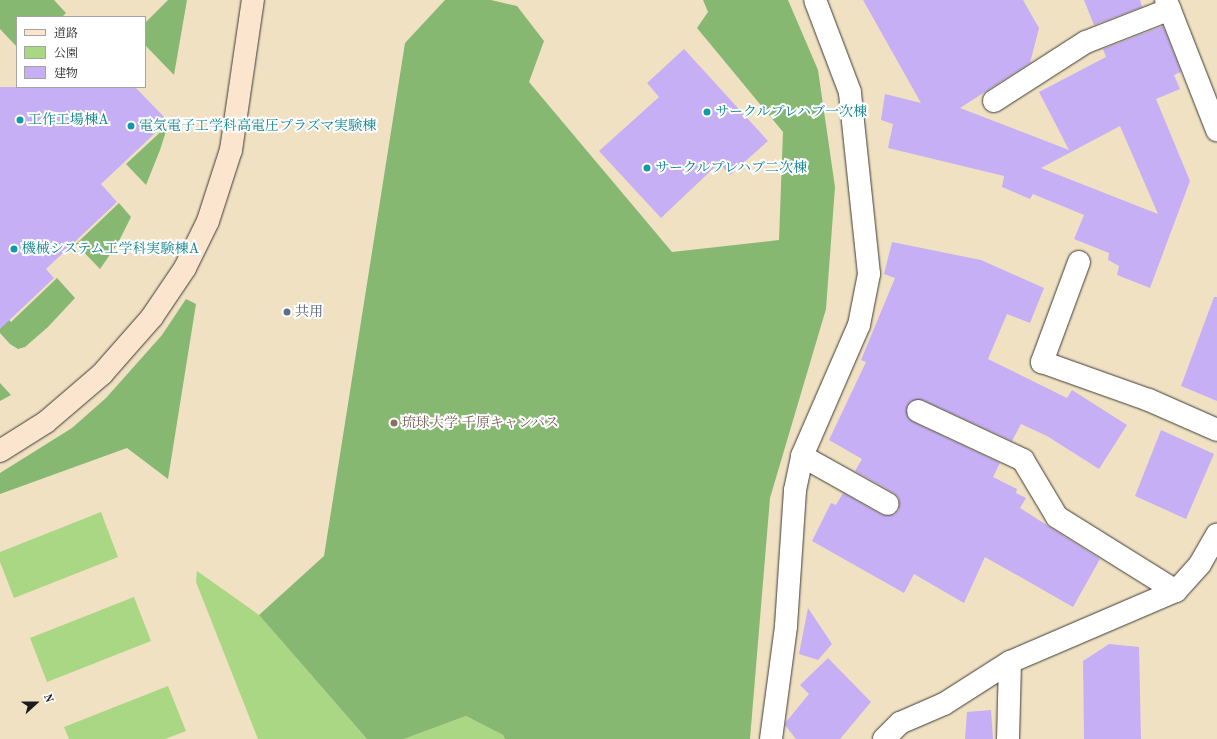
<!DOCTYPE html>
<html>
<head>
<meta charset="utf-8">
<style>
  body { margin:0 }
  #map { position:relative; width:1217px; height:739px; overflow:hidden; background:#f0e1c2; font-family:"Old Standard TT","Noto Serif JP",serif }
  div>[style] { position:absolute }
  .green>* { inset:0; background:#a9d784 }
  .forest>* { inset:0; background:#86b872 }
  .building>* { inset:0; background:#c7aff5 }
  .roads { filter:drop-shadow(0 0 1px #3c3a35) drop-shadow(0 0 1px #3c3a35) }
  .street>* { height:22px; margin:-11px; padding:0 11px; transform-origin:11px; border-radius:11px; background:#fff }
  .secondary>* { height:22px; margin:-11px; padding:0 11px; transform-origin:11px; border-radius:11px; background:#fbe5cf }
  .dots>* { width:11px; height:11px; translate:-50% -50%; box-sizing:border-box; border:2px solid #fff; border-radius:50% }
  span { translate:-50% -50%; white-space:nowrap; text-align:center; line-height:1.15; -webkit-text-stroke:4px #fff; paint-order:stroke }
  .culture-label { font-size:14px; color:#0d838f }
  .left { translate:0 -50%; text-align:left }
  .service-label { font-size:14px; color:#4e5e75 }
  .education-label { font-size:14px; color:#785e54 }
  .legend { position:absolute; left:16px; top:16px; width:130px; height:72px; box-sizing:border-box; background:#fff; border:1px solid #a4a4a4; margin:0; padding:5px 7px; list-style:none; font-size:12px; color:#1c1c1c }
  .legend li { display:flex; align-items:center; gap:8px; height:20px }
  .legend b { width:20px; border:1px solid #a4a4a4 }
  .north { position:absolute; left:16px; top:683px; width:40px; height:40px; -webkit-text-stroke:3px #fff; paint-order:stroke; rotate:69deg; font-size:11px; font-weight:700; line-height:16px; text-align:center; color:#1c1c1c }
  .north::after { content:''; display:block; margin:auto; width:14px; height:18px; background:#1c1c1c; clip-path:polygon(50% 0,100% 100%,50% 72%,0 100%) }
</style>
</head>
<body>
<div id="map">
  <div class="green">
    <i style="clip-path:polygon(101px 512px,118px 557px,14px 598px,0 562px,0 552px)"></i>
    <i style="clip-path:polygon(197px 571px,259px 615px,367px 739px,258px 739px,196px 582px)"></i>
    <i style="clip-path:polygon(134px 597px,151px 641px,47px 682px,30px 638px)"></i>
    <i style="clip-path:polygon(168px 686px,186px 731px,165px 739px,69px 739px,64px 727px)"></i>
    <i style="clip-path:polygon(466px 716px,503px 735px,505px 739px,404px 739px)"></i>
  </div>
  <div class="forest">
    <i style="clip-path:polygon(0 0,54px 0,66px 13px,62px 17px,17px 17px,17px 47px,0 29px)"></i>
    <i style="clip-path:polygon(168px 0,187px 0,174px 75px,145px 45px,145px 23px)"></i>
    <i style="clip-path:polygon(445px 0,491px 0,517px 6px,544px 41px,529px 82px,672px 252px,779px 240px,783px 132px,697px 28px,708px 12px,703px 0,788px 0,818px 70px,835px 187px,826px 309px,770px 498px,750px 739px,505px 739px,503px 735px,466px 716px,404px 739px,367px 739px,259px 615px,324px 556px,405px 43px)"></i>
    <i style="clip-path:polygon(168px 125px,160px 150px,146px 185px,126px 164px)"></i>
    <i style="clip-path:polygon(119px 203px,131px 217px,118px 243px,100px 269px,76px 244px)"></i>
    <i style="clip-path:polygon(57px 278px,75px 298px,48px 327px,25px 347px,18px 349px,10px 344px,0 333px,0 310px,11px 322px)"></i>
    <i style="clip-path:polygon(186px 299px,196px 304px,168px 479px,127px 448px,0 494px,0 473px,72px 428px,106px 398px,162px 335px)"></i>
    <i style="clip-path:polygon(0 383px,11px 395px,0 401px)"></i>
  </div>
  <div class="building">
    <i style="clip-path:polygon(evenodd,863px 0,1023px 0,1039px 28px,1030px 63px,960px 108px,1069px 150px,1039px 92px,1106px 57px,1103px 49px,1163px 26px,1181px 72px,1174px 75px,1180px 89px,1156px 99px,1190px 181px,1150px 288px,1117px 275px,1119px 266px,1108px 260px,1109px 253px,1074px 239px,1084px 215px,1033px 194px,1030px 199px,1002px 187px,1004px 176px,888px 148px,893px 124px,881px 120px,885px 94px,921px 103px,863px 0,1120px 126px,1158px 214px,1041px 168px,1120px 126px)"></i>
    <i style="clip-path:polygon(1084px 0,1140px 0,1142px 7px,1094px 25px)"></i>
    <i style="clip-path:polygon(684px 49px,768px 141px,730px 175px,719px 163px,661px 218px,599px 151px,659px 97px,647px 83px)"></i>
    <i style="clip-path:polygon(0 87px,135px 87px,168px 121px,101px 184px,117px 202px,46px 269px,54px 278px,0 329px)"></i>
    <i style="clip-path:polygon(892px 242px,981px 260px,1044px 288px,1030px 323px,1007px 314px,988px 359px,1067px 398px,1072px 390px,1127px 425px,1099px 469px,1047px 436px,1021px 424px,1012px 441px,923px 400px,911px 401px,907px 406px,908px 418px,913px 422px,1000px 463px,993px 477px,1017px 489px,1016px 493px,1026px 498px,1020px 508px,1100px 559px,1073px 607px,985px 557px,964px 603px,914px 574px,904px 593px,812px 541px,831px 503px,836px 505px,843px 493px,882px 515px,894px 515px,899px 510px,899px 498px,894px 493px,855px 471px,862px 459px,829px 440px,866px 362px,861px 360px,895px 278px,884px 274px)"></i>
    <i style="clip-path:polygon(1214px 297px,1217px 297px,1217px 401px,1181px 386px)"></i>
    <i style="clip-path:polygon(1161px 430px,1214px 454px,1186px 519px,1135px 496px)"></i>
    <i style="clip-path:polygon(808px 608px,832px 644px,818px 660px,799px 654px)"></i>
    <i style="clip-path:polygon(1109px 644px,1139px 647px,1141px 739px,1084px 739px,1083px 661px)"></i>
    <i style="clip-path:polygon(828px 658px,871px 702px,840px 739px,796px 739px,785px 725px,786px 722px,809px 694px,800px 685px)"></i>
    <i style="clip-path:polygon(991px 710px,993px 739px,965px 739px,967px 712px)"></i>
  </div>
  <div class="roads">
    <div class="street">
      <i style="left:1166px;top:0;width:140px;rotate:68.6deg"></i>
      <i style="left:994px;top:101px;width:109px;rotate:-32.7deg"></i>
      <i style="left:1086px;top:42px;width:90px;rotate:-21.4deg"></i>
      <i style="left:1079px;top:262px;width:107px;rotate:110.3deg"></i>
      <i style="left:1042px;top:362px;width:114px;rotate:19.6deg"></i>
      <i style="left:1149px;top:400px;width:74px;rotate:23.8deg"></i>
      <i style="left:918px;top:411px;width:116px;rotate:25deg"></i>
      <i style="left:1023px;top:460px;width:66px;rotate:59.2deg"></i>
      <i style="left:1057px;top:517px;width:140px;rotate:31.9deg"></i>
      <i style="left:802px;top:456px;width:98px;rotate:29.2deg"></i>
      <i style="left:771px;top:739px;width:114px;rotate:-82.4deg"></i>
      <i style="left:786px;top:626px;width:136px;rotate:-86.2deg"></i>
      <i style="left:795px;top:490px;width:35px;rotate:-78deg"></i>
      <i style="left:802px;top:456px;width:143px;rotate:-66.5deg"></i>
      <i style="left:859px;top:325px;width:52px;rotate:-78.9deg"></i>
      <i style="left:869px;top:274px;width:183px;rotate:-96deg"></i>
      <i style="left:850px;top:92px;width:98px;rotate:-110.8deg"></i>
      <i style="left:884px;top:739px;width:23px;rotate:-45deg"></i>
      <i style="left:900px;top:723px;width:48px;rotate:-23.4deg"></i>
      <i style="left:944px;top:704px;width:78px;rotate:-32.5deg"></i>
      <i style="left:1010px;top:662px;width:181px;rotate:-23.2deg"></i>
      <i style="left:1176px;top:591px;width:36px;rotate:-48deg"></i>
      <i style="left:1200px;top:564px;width:34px;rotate:-60deg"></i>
      <i style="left:1008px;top:739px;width:77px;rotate:-88.5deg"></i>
    </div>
    <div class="secondary">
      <i style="left:0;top:451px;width:54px;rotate:-32.2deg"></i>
      <i style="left:46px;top:422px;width:74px;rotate:-40.6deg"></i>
      <i style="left:102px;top:374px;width:76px;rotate:-48.7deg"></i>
      <i style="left:152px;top:317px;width:59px;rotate:-56deg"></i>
      <i style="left:185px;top:268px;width:52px;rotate:-63.9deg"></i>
      <i style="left:208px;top:221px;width:75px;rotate:-72.1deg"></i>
      <i style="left:231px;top:150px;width:152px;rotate:-81.7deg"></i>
    </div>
  </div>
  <div class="dots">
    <i style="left:707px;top:112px;background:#0f9aa8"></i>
    <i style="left:20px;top:120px;background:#0f9aa8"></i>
    <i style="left:131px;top:126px;background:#0f9aa8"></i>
    <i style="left:647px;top:168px;background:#0f9aa8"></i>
    <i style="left:14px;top:249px;background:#0f9aa8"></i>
    <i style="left:287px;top:312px;background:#5c6f8a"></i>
    <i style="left:394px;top:423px;background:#8d6e63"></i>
  </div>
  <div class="culture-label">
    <span class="left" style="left:715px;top:112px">サークルプレハブ一次棟</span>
    <span class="left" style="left:28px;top:120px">工作工場棟A</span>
    <span class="left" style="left:139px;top:126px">電気電子工学科高電圧プラズマ実験棟</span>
    <span class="left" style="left:655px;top:168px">サークルプレハブ二次棟</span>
    <span class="left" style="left:22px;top:249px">機械システム工学科実験棟A</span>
  </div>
  <div class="service-label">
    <span class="left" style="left:295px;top:312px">共用</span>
  </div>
  <div class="education-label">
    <span class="left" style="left:402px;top:423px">琉球大学 千原キャンパス</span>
  </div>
  <ul class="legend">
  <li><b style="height:5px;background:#fbe5cf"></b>道路</li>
  <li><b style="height:11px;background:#a9d784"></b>公園</li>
  <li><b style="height:11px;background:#c7aff5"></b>建物</li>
  </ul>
  <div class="north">N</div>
</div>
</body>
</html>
